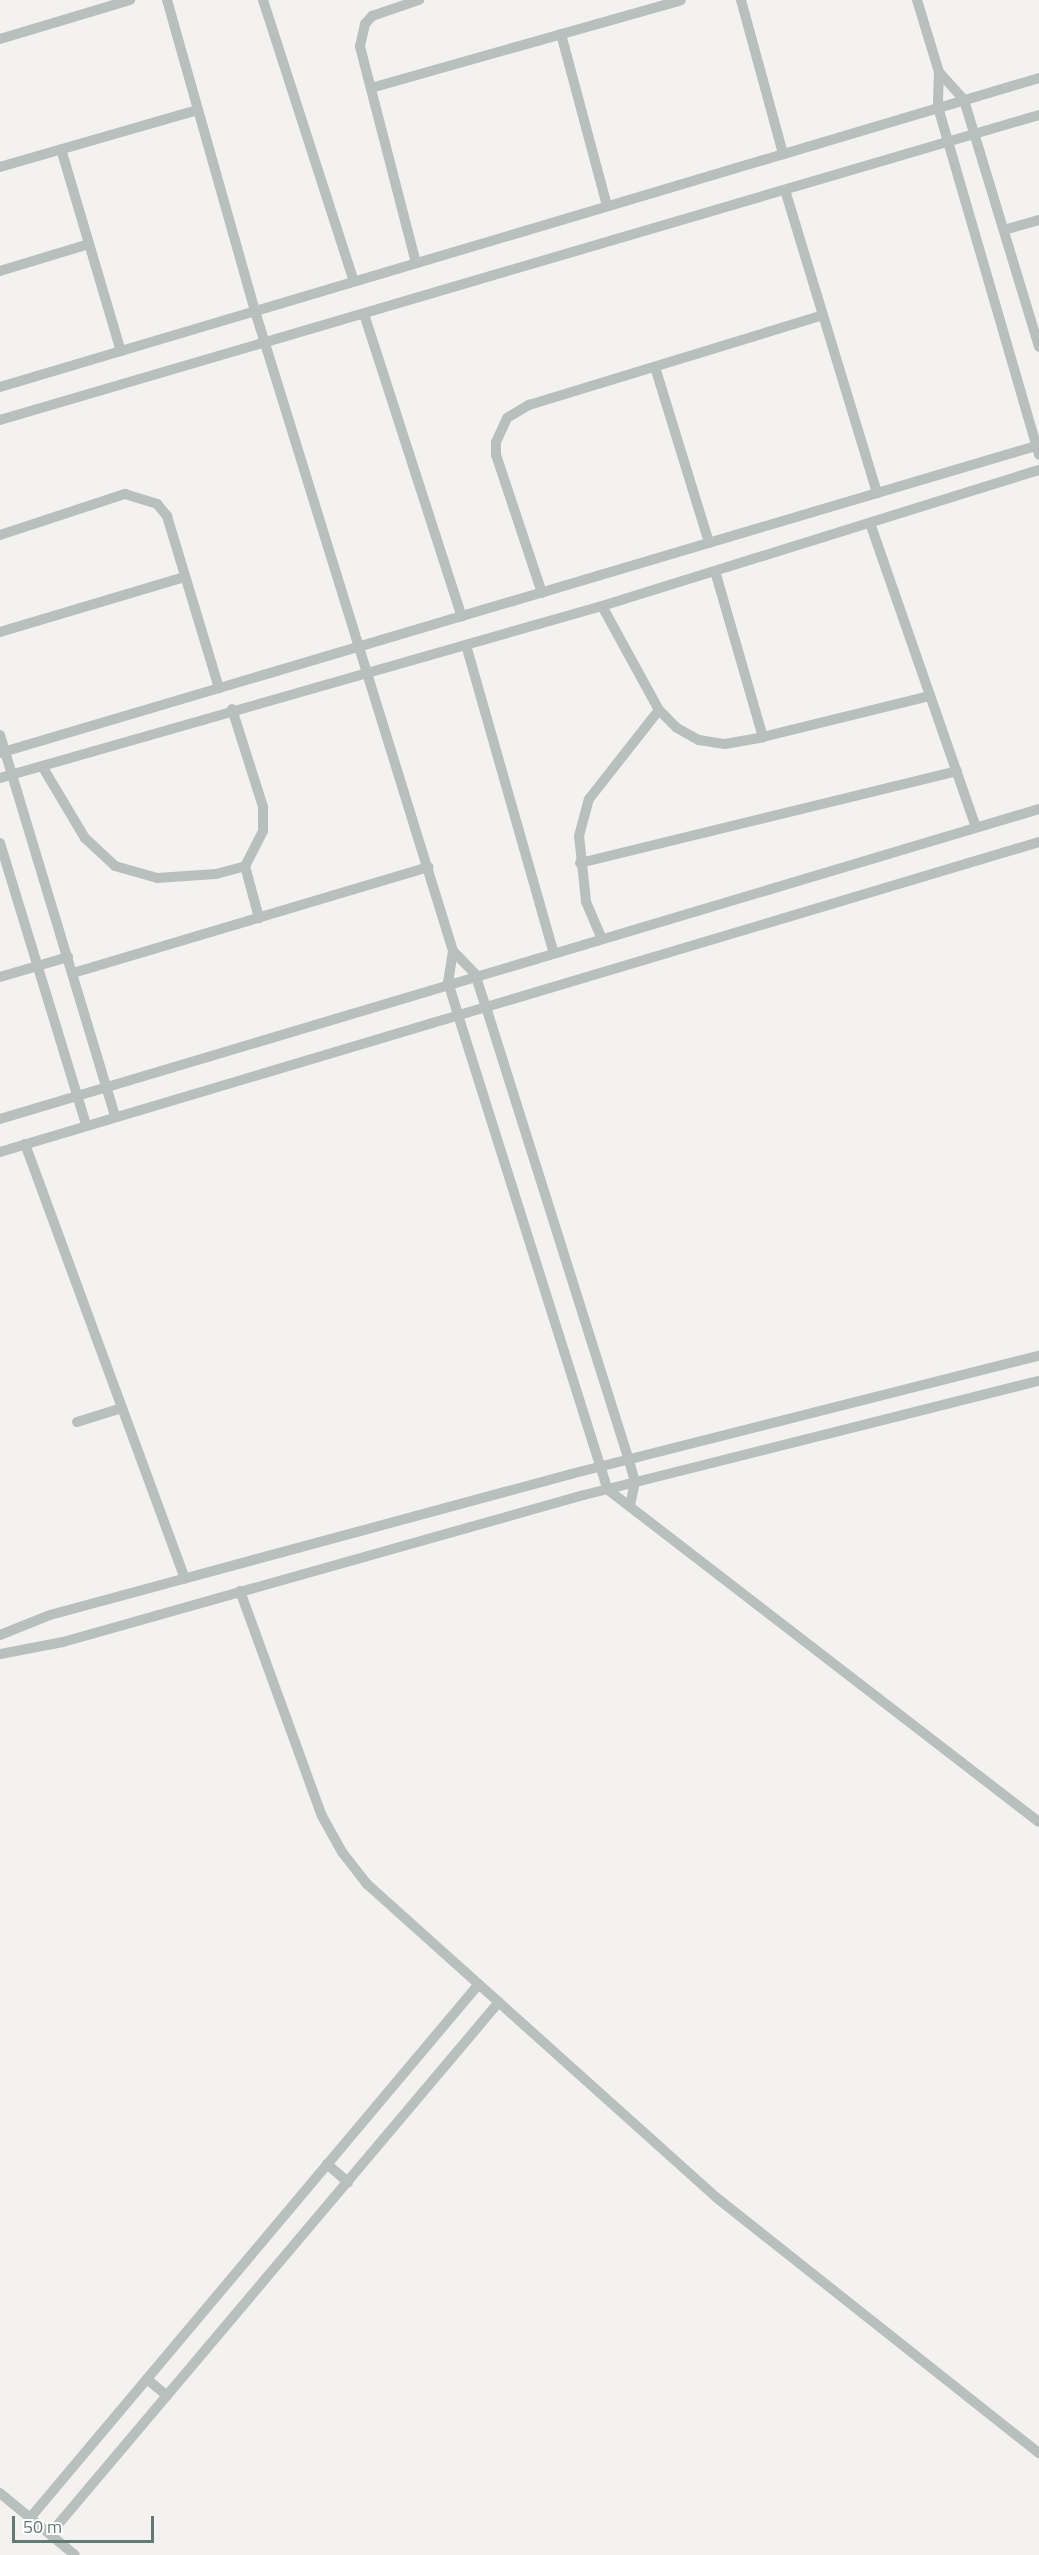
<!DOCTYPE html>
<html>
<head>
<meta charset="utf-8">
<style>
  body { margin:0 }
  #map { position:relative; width:1039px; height:2555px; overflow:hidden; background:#f4f2f1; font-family:"Titillium Web",sans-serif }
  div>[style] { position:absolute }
  .minor>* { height:10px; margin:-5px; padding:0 5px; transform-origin:5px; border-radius:5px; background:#b8c0be }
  span { translate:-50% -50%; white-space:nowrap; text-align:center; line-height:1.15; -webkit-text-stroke:6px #fff; paint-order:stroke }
  .scale { position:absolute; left:12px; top:2516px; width:142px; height:27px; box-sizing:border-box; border:3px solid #617a74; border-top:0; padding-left:8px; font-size:18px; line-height:21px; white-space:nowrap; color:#617a74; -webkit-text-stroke:4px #fff; paint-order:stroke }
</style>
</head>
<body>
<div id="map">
  <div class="minor">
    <i style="left:167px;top:0;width:323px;rotate:74.2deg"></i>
    <i style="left:255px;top:311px;width:670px;rotate:72.81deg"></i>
    <i style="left:453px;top:951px;width:31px;rotate:99deg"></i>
    <i style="left:448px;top:982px;width:34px;rotate:73deg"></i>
    <i style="left:458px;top:1015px;width:497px;rotate:72.5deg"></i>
    <i style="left:607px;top:1489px;width:545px;rotate:37.63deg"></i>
    <i style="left:263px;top:0;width:295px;rotate:72.1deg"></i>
    <i style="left:741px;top:0;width:160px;rotate:74.7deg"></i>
    <i style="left:917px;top:0;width:75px;rotate:73deg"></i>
    <i style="left:939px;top:72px;width:35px;rotate:92deg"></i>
    <i style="left:938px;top:107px;width:362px;rotate:73.8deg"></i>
    <i style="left:561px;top:34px;width:178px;rotate:75deg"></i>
    <i style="left:0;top:39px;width:136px;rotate:-16.7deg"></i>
    <i style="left:939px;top:72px;width:38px;rotate:48deg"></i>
    <i style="left:964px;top:100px;width:258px;rotate:73.1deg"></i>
    <i style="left:371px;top:88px;width:322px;rotate:-15.8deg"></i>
    <i style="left:61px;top:149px;width:211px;rotate:73.5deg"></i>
    <i style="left:0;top:167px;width:206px;rotate:-16.1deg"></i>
    <i style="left:785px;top:190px;width:317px;rotate:73.1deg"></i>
    <i style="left:1004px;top:230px;width:36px;rotate:-16deg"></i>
    <i style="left:416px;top:263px;width:224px;rotate:-104.5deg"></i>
    <i style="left:360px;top:46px;width:23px;rotate:-77deg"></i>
    <i style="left:365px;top:24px;width:11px;rotate:-49deg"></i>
    <i style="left:372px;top:16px;width:50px;rotate:-18.8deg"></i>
    <i style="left:0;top:271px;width:93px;rotate:-16.9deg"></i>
    <i style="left:364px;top:314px;width:318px;rotate:72.1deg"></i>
    <i style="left:655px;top:367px;width:184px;rotate:72.9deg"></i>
    <i style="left:0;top:387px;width:1084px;rotate:-16.56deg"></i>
    <i style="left:0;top:420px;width:1083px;rotate:-16.36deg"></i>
    <i style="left:870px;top:523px;width:322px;rotate:70.8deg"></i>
    <i style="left:0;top:535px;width:132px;rotate:-18.2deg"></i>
    <i style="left:125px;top:494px;width:34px;rotate:17deg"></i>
    <i style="left:157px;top:504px;width:16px;rotate:50deg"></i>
    <i style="left:167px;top:516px;width:180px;rotate:73.2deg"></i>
    <i style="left:715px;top:571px;width:173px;rotate:73.9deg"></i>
    <i style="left:542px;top:593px;width:145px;rotate:-108.4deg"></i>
    <i style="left:496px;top:455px;width:13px;rotate:-90deg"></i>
    <i style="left:496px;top:442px;width:26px;rotate:-65deg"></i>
    <i style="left:507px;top:418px;width:26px;rotate:-31deg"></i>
    <i style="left:529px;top:405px;width:307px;rotate:-17deg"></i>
    <i style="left:602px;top:606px;width:119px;rotate:61.3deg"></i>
    <i style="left:659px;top:710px;width:25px;rotate:45deg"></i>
    <i style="left:677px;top:728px;width:25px;rotate:29deg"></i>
    <i style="left:699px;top:740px;width:26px;rotate:9deg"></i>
    <i style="left:725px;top:744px;width:39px;rotate:-10deg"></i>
    <i style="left:763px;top:737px;width:172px;rotate:-13.8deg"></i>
    <i style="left:0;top:632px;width:193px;rotate:-16.6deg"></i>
    <i style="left:466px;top:645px;width:318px;rotate:74.1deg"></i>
    <i style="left:232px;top:709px;width:103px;rotate:72.4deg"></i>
    <i style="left:263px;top:807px;width:24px;rotate:90deg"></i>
    <i style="left:263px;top:831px;width:39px;rotate:117deg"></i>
    <i style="left:245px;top:866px;width:54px;rotate:74.9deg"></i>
    <i style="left:0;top:735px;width:399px;rotate:73.2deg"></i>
    <i style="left:0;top:753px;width:1084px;rotate:-16.51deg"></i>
    <i style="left:42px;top:766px;width:84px;rotate:59.2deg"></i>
    <i style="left:85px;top:838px;width:41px;rotate:43deg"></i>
    <i style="left:115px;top:866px;width:44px;rotate:15.9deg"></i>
    <i style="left:157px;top:878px;width:59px;rotate:-3.9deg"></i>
    <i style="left:216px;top:874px;width:30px;rotate:-15deg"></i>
    <i style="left:0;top:778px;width:626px;rotate:-15.95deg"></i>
    <i style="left:602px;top:606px;width:458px;rotate:-17.3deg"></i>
    <i style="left:0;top:843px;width:295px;rotate:73deg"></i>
    <i style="left:580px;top:863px;width:388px;rotate:-13.7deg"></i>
    <i style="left:601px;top:937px;width:39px;rotate:-113deg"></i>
    <i style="left:586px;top:901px;width:65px;rotate:-96.1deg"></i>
    <i style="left:579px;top:836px;width:38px;rotate:-75deg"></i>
    <i style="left:589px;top:799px;width:113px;rotate:-51.8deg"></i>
    <i style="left:453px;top:951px;width:32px;rotate:46deg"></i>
    <i style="left:475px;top:974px;width:35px;rotate:72deg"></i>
    <i style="left:486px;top:1007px;width:475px;rotate:72.5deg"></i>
    <i style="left:629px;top:1460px;width:23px;rotate:75deg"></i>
    <i style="left:635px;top:1482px;width:24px;rotate:102deg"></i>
    <i style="left:73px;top:973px;width:371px;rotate:-16.6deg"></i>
    <i style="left:0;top:977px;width:71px;rotate:-16.4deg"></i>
    <i style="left:0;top:1119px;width:1084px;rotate:-16.61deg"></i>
    <i style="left:25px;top:1144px;width:463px;rotate:69.8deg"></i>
    <i style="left:0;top:1152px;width:1084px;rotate:-16.61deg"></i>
    <i style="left:77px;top:1422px;width:47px;rotate:-17.3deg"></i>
    <i style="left:240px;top:1591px;width:239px;rotate:70deg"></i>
    <i style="left:322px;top:1816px;width:41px;rotate:60.9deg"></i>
    <i style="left:342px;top:1852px;width:41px;rotate:52deg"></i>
    <i style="left:367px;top:1884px;width:470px;rotate:41.9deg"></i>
    <i style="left:717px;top:2198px;width:411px;rotate:38.4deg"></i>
    <i style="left:0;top:1635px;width:54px;rotate:-21.8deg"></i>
    <i style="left:50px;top:1615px;width:540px;rotate:-15.14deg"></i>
    <i style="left:571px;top:1474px;width:483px;rotate:-14.2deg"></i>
    <i style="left:0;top:1654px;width:64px;rotate:-10.8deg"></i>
    <i style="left:63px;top:1642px;width:541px;rotate:-15.76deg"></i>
    <i style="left:584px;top:1495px;width:469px;rotate:-14.1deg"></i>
    <i style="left:327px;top:2164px;width:28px;rotate:41deg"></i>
    <i style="left:147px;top:2379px;width:26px;rotate:40deg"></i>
    <i style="left:0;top:2493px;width:97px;rotate:39.6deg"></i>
    <i style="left:30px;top:2518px;width:696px;rotate:-49.95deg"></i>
    <i style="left:50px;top:2534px;width:696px;rotate:-49.84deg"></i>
  </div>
  <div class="scale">50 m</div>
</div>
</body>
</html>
